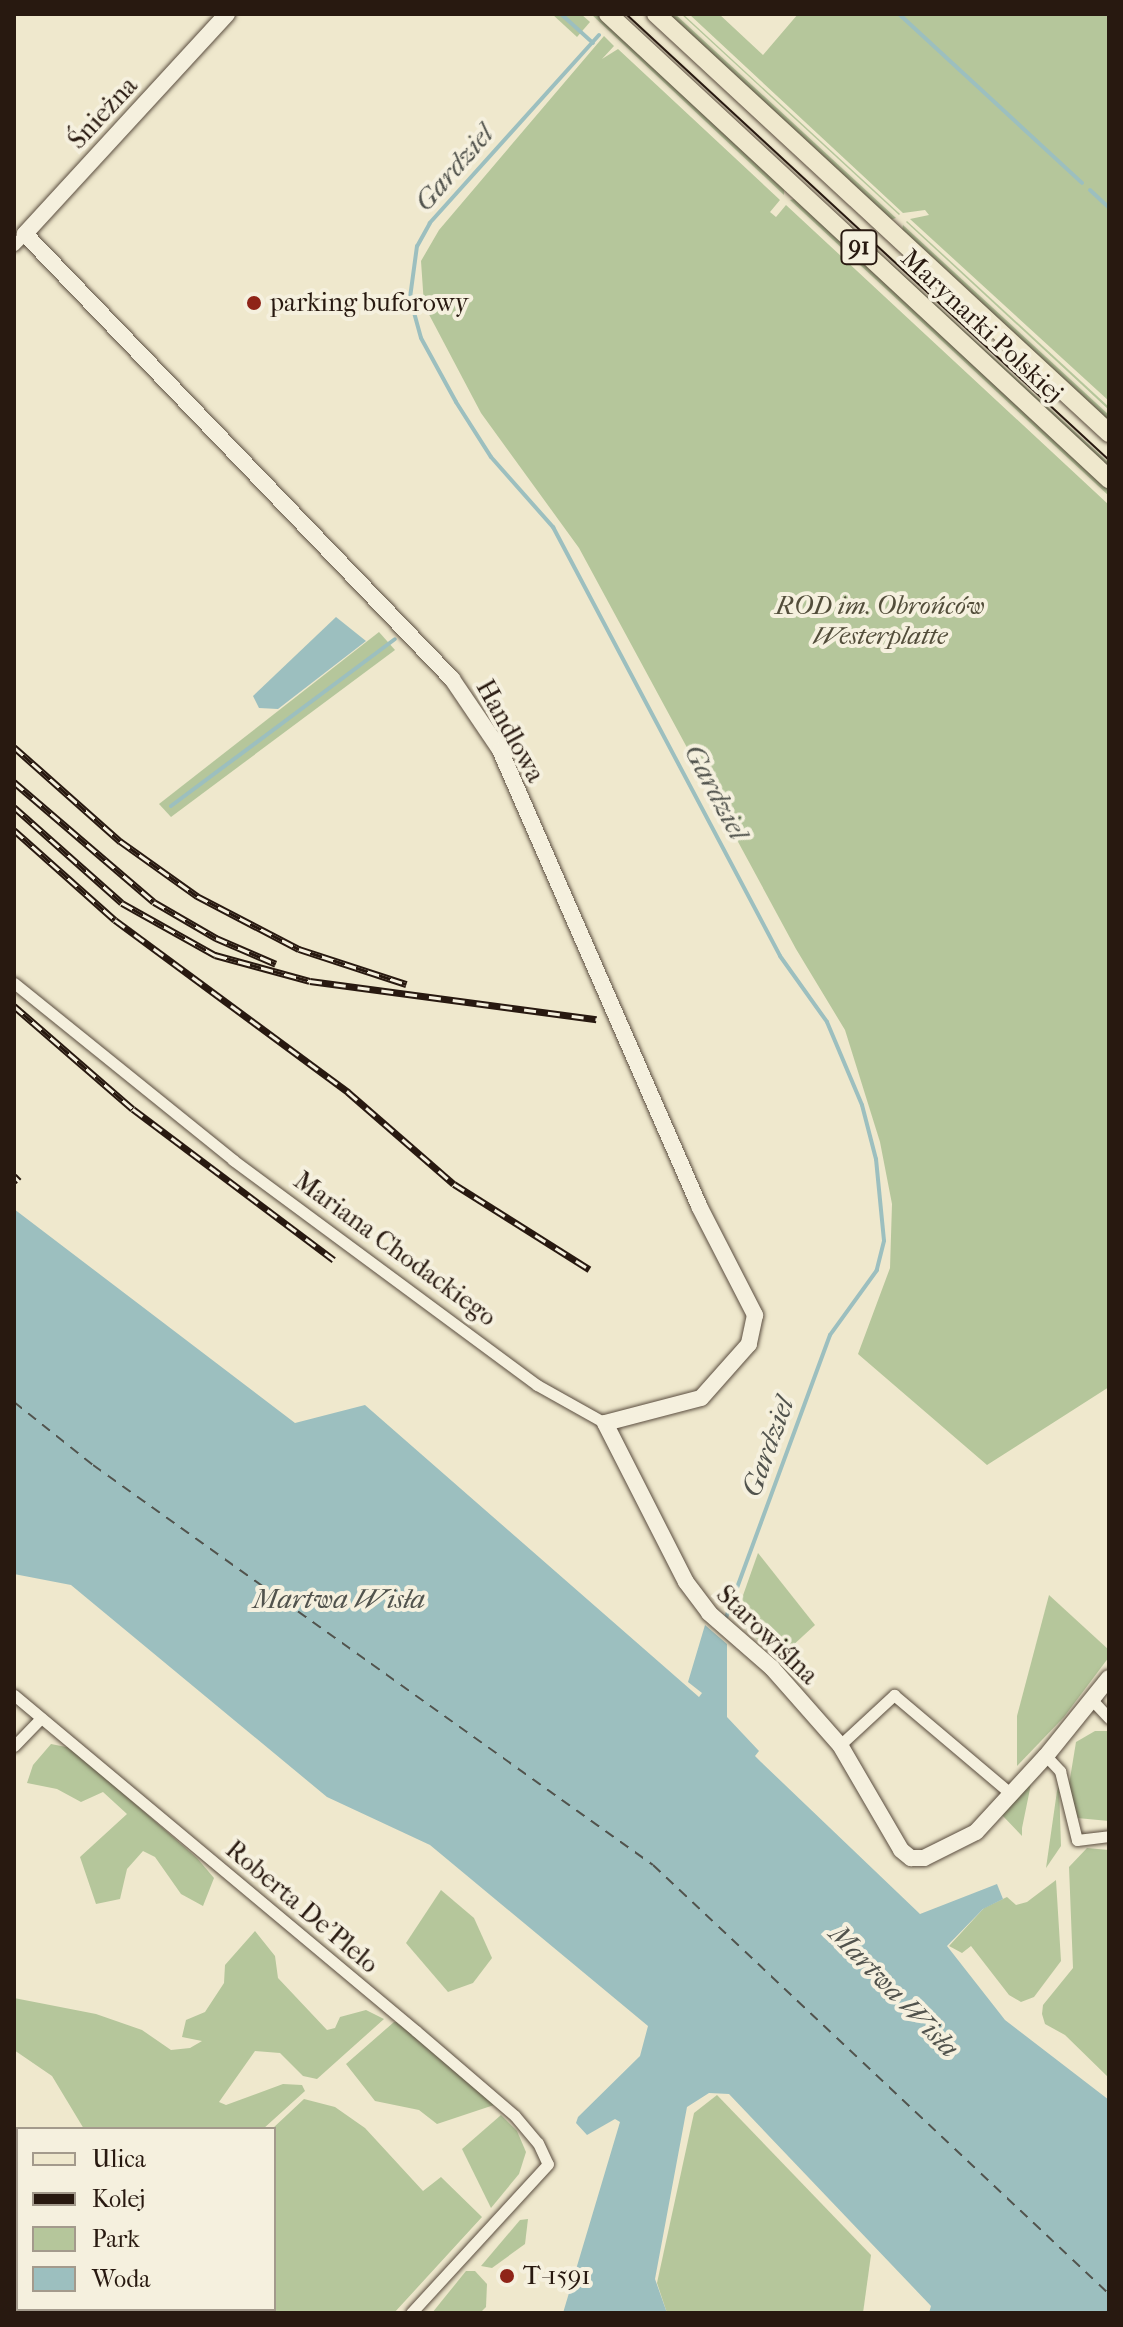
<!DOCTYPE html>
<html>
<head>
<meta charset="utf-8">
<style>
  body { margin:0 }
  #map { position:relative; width:1123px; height:2327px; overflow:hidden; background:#efe8cd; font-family:"IM FELL French Canon",serif }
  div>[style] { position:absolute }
  .green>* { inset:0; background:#b5c69b }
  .water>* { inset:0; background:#9cbfbf }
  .stream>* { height:4px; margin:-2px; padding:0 2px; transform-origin:2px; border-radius:2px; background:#9cbfbf }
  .ferry>* { height:2px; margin-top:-1px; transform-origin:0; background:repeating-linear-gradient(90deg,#51534d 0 10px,transparent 0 18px) }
  .roads { filter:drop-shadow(0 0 2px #5a4d3f) drop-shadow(0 0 2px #5a4d3f) }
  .street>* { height:11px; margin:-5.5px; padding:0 5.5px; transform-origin:5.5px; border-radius:5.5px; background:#f5f0de }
  .secondary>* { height:16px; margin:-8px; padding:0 8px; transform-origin:8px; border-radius:8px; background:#f5f0de }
  .primary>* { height:18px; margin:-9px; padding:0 9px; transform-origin:9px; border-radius:9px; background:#efe8cd }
  .tram>* { height:2px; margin:-1px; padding:0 1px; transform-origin:1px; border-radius:1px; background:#281910 }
  .rail>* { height:7px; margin-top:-3.5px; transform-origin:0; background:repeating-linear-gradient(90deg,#f5f0de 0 12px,#281910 0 24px); box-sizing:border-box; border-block:2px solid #281910 }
  .dots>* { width:22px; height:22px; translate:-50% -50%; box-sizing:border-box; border:4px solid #f5f0de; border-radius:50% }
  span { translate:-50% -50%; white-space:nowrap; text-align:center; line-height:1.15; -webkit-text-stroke:8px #f5f0de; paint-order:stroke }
  .shield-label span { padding:2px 6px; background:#f5f0de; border:2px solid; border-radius:6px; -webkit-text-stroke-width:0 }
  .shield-label { font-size:24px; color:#281910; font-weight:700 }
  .street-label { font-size:26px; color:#281910 }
  .poi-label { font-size:26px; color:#281910 }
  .left { translate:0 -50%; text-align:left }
  .park-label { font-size:26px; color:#524d3a; font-style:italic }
  .water-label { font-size:28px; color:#51534d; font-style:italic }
  .frame { position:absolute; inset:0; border:16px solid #281910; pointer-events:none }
  .legend { position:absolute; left:16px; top:2127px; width:260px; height:184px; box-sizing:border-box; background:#f5f0de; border:2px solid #a39a8c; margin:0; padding:10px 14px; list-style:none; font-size:24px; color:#281910 }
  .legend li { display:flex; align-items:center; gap:16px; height:40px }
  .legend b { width:40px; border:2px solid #a39a8c }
</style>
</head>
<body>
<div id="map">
  <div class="green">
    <i style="clip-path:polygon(552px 14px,581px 14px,590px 22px,577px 37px)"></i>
    <i style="clip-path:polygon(591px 14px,599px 14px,784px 186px,784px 195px)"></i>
    <i style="clip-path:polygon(618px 14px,1109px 463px,1109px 469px)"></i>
    <i style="clip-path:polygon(665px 14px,675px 14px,896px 218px,890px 220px)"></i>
    <i style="clip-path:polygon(681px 14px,683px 14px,900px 214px,899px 215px)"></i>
    <i style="clip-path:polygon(689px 14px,719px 14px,763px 55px,798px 14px,1109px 14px,1109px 401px,910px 219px,929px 215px,925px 210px,903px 213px)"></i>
    <i style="clip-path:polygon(604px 36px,614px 46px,602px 59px,618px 49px,780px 200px,770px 212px,776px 217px,786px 205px,1109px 505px,1109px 1387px,987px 1465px,858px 1354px,890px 1268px,892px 1204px,880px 1142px,845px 1030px,796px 949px,579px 548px,481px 413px,424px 305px,421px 261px,439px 230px)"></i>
    <i style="clip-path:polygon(794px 199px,1109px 487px,1109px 496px,790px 200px)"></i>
    <i style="clip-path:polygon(907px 221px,1109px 407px,1109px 410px,906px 222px)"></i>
    <i style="clip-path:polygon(903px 225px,1109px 415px,1109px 424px,902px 231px)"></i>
    <i style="clip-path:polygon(379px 632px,395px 650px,171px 817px,159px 804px)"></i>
    <i style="clip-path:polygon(758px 1553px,815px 1625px,778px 1659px,735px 1618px)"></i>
    <i style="clip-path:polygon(1049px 1595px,1109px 1650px,1109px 1657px,1064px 1717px,1017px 1766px,1017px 1716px)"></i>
    <i style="clip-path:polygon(1095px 1731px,1109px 1731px,1109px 1821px,1077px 1818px,1068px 1791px,1076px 1742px)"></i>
    <i style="clip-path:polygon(51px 1744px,71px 1748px,197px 1858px,214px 1878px,203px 1906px,181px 1894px,155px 1857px,143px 1851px,127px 1869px,120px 1899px,96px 1904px,80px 1857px,127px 1814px,103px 1792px,81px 1802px,57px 1789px,27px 1783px,33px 1765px)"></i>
    <i style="clip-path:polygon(1031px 1784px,1022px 1828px,1022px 1836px,1002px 1815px)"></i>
    <i style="clip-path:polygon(1059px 1786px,1061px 1846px,1046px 1868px,1057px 1791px)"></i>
    <i style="clip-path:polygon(1087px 1848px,1109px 1850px,1109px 2078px,1065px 2035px,1045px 2024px,1042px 2014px,1043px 2005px,1073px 1968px,1069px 1867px)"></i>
    <i style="clip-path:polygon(1056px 1880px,1061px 1961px,1034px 1997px,1021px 2002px,1009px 1995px,971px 1946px,962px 1953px,949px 1946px,984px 1908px,1007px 1897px,1016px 1905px,1027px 1902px)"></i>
    <i style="clip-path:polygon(441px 1890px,474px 1918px,492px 1958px,473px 1983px,448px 1992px,406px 1943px)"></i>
    <i style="clip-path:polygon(255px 1931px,275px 1956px,278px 1978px,327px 2030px,335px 2028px,340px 2017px,366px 2010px,384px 2019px,317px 2079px,303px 2076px,280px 2053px,255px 2051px,219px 2102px,226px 2105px,283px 2084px,302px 2085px,305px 2091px,263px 2129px,84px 2129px,52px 2076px,14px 2050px,14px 1998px,96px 2014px,142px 2030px,171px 2050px,190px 2048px,202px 2041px,182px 2037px,186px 2020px,205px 2012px,224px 1983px,225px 1965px)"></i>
    <i style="clip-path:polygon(394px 2022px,397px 2022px,494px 2105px,437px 2124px,419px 2110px,375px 2101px,346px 2064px)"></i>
    <i style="clip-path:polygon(717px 2095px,871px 2255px,863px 2313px,667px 2313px,657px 2283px,694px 2113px)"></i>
    <i style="clip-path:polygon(304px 2099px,335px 2107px,365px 2128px,423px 2191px,441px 2177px,482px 2217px,394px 2313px,244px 2313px,243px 2309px,274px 2309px,272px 2129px)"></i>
    <i style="clip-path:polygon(501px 2115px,517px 2131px,526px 2152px,519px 2174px,491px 2208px,462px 2149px)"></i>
    <i style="clip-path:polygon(14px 2169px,18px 2309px,70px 2309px,67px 2313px,14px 2313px)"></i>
    <i style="clip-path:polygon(528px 2219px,525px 2244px,492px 2268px,481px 2266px,520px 2220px)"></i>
    <i style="clip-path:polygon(466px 2271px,475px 2271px,487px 2284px,486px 2307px,480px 2313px,432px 2313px)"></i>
  </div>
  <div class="water">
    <i style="clip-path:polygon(336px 617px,366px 641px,278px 709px,259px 708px,253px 696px)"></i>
    <i style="clip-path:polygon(14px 1209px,295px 1423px,365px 1405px,699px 1697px,702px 1693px,688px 1682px,705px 1625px,727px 1644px,727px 1717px,759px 1751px,755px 1756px,761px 1762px,920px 1914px,997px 1884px,1003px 1899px,983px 1909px,947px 1946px,1005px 2020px,1109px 2100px,1109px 2313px,929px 2313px,931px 2306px,729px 2094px,709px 2093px,687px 2107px,655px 2279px,667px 2313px,563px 2313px,620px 2122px,615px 2119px,587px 2135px,576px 2123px,578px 2117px,640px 2056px,648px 2026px,430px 1845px,327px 1797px,71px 1585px,14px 1574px)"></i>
  </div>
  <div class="stream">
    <i style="left:561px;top:14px;width:43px;rotate:42.2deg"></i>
    <i style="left:899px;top:14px;width:249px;rotate:42.7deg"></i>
    <i style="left:599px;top:35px;width:253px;rotate:132deg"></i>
    <i style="left:430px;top:223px;width:26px;rotate:119deg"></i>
    <i style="left:417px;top:246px;width:52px;rotate:97.7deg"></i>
    <i style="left:410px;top:298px;width:41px;rotate:74.6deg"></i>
    <i style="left:421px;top:338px;width:73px;rotate:61.3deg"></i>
    <i style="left:456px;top:402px;width:65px;rotate:57.5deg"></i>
    <i style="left:491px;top:457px;width:94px;rotate:48.5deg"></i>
    <i style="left:553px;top:527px;width:485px;rotate:62.1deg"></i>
    <i style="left:780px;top:956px;width:81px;rotate:54.5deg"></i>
    <i style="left:827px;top:1022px;width:90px;rotate:67.1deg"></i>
    <i style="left:862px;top:1105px;width:56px;rotate:75.5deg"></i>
    <i style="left:876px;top:1159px;width:82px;rotate:84.4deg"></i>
    <i style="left:884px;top:1241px;width:30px;rotate:104deg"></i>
    <i style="left:877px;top:1270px;width:80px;rotate:125.9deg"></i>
    <i style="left:830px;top:1335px;width:304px;rotate:110.2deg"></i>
    <i style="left:1090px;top:190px;width:26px;rotate:43deg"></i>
    <i style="left:171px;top:806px;width:279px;rotate:-36.7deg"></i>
  </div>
  <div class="ferry">
    <i style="left:14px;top:1402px;width:101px;rotate:38.6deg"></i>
    <i style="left:93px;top:1465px;width:688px;rotate:35.54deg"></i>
    <i style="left:653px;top:1865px;width:626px;rotate:43.25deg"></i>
  </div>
  <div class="roads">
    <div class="street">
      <i style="left:14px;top:245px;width:16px;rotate:-45deg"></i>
      <i style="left:14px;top:983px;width:282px;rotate:38.9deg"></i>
      <i style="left:233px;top:1160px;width:378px;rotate:36.5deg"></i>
      <i style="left:537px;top:1385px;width:78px;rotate:29.2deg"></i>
      <i style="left:14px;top:1695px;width:524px;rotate:39.89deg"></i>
      <i style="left:416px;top:2031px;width:130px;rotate:40.6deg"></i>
      <i style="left:515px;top:2116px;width:35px;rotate:50deg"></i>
      <i style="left:538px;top:2143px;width:23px;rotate:65deg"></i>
      <i style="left:548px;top:2164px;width:202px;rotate:132.6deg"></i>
      <i style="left:1093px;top:1701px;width:23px;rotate:47deg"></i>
      <i style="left:840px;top:1745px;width:74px;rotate:-42.8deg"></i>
      <i style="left:894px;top:1695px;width:153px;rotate:40.2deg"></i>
      <i style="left:14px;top:1746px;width:39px;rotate:-46deg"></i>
      <i style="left:1046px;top:1756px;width:21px;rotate:47deg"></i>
      <i style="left:1060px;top:1771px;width:71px;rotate:76.2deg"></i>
      <i style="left:1077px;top:1840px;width:32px;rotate:-7deg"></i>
    </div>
    <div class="secondary">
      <i style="left:227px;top:14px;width:299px;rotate:132.6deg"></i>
      <i style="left:25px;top:234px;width:617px;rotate:46.18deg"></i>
      <i style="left:452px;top:679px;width:86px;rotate:55.9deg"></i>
      <i style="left:500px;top:750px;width:498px;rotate:66.4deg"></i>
      <i style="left:699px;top:1206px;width:123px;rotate:62.8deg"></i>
      <i style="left:755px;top:1315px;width:30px;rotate:102deg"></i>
      <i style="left:749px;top:1344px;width:72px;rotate:131.6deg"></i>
      <i style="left:701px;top:1398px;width:99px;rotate:165.4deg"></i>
      <i style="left:605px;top:1423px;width:178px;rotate:63deg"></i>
      <i style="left:686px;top:1582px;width:39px;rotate:53deg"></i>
      <i style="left:709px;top:1613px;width:84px;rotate:41.1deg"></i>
      <i style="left:772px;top:1668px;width:103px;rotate:48.6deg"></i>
      <i style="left:840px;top:1745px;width:121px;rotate:59.8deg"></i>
      <i style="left:901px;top:1850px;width:13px;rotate:39deg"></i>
      <i style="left:911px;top:1858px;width:13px"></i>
      <i style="left:924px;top:1858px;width:58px;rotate:-26.6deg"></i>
      <i style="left:976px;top:1832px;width:103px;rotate:-47.4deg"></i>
      <i style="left:1046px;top:1756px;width:100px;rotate:-51.1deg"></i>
    </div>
    <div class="primary">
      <i style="left:608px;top:14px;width:684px;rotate:42.87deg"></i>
      <i style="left:656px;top:14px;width:617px;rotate:42.77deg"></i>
    </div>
  </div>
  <div class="tram">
    <i style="left:626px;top:14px;width:657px;rotate:42.72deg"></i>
  </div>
  <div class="rail">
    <i style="left:14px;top:747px;width:142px;rotate:41.6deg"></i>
    <i style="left:120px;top:841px;width:95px;rotate:35.5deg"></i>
    <i style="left:197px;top:896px;width:115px;rotate:27.5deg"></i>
    <i style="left:299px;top:949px;width:113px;rotate:18.1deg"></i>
    <i style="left:14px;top:782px;width:184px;rotate:40.6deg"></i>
    <i style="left:154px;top:902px;width:72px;rotate:30.1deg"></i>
    <i style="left:216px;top:938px;width:65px;rotate:23.4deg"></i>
    <i style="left:14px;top:807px;width:144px;rotate:41.6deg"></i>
    <i style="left:122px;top:903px;width:107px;rotate:29.2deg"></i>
    <i style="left:215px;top:955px;width:98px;rotate:15.3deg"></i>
    <i style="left:310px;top:981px;width:289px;rotate:7.6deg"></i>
    <i style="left:14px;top:830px;width:135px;rotate:41.7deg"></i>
    <i style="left:115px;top:920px;width:290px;rotate:36.4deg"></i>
    <i style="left:348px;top:1092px;width:140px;rotate:41deg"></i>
    <i style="left:454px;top:1184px;width:160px;rotate:32.2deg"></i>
    <i style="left:14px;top:1006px;width:157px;rotate:40.9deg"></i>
    <i style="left:133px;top:1109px;width:251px;rotate:36.9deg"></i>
    <i style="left:14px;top:1176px;width:7px;rotate:45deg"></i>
  </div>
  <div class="dots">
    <i style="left:254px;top:303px;background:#8f2418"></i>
    <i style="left:507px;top:2276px;background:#8f2418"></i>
  </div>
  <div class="shield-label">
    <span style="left:859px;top:247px">91</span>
  </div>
  <div class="street-label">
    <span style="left:103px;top:113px;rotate:-47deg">Śnieżna</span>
    <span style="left:982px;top:326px;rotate:43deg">Marynarki Polskiej</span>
    <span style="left:510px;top:731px;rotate:61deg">Handlowa</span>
    <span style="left:395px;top:1249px;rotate:36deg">Mariana Chodackiego</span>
    <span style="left:767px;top:1635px;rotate:44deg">Starowiślna</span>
    <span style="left:302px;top:1907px;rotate:40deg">Roberta De'Plelo</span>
  </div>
  <div class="poi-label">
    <span class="left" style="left:270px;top:303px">parking buforowy</span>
    <span class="left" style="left:523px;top:2276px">T-1591</span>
  </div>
  <div class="park-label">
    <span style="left:880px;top:621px">ROD im. Obrońców<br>Westerplatte</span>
  </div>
  <div class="water-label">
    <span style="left:454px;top:168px;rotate:-49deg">Gardziel</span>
    <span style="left:716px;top:792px;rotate:62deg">Gardziel</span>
    <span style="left:768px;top:1447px;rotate:-70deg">Gardziel</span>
    <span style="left:339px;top:1599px">Martwa Wisła</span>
    <span style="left:894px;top:1991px;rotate:46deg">Martwa Wisła</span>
  </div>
  <div class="frame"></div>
  <ul class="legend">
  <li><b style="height:10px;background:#efe8cd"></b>Ulica</li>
  <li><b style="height:10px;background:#281910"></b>Kolej</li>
  <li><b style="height:22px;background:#b5c69b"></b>Park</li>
  <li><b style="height:22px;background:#9cbfbf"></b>Woda</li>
  </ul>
</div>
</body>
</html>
